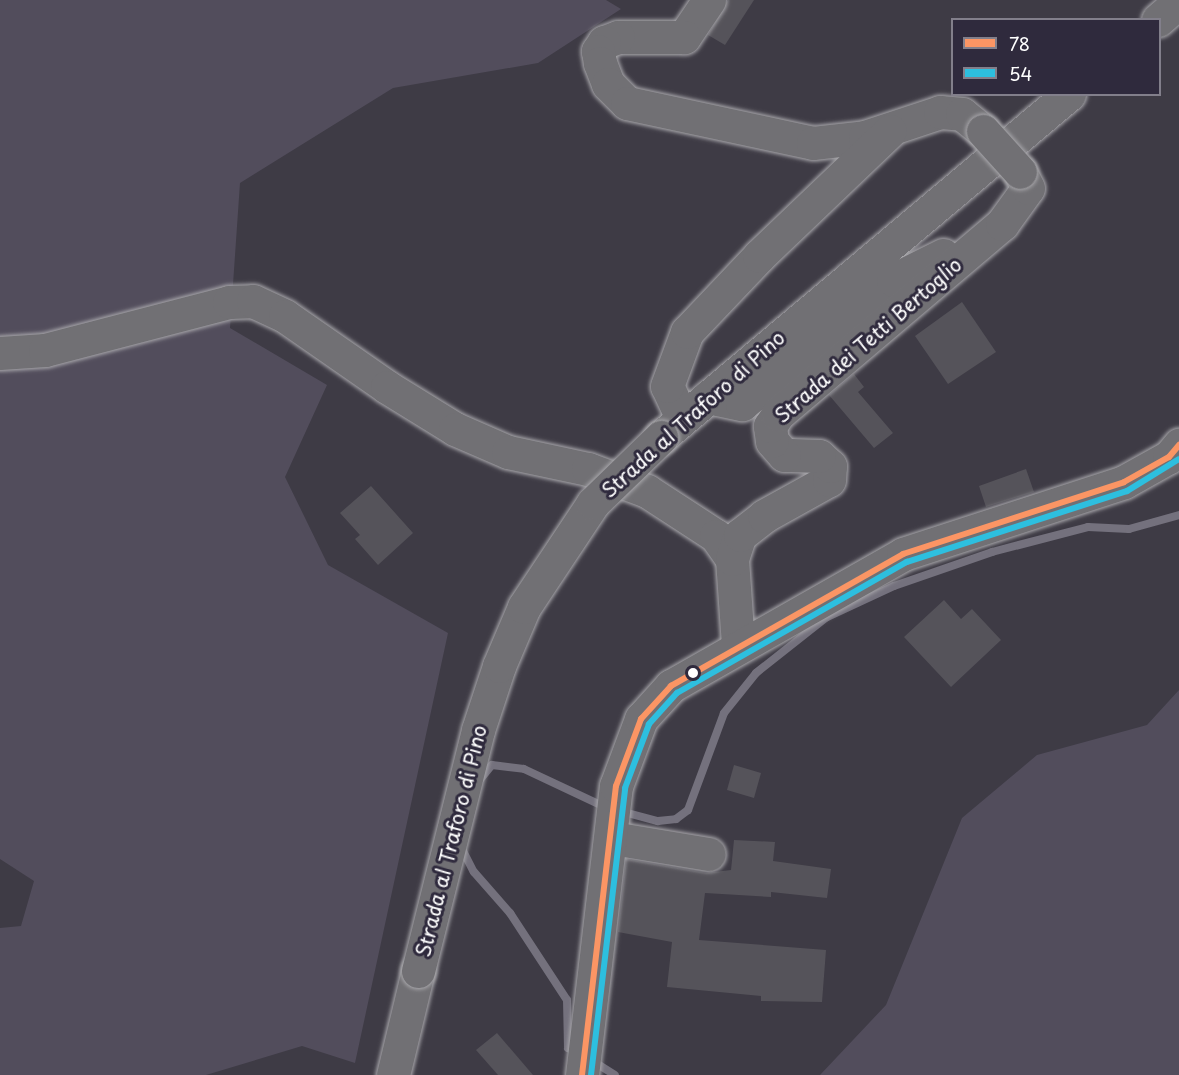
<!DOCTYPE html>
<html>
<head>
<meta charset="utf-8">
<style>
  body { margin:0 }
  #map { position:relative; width:1179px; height:1075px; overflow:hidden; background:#3e3b45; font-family:"Playpen Sans",sans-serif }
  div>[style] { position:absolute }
  .green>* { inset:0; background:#524d5c }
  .stream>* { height:8px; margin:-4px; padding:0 4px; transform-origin:4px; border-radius:4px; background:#74717d }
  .building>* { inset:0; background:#55535a }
  .roads { filter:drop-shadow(0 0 2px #a8a7ab) drop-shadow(0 0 2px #a8a7ab) }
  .minor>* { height:33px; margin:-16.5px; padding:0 16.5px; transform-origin:16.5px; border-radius:16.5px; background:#717074 }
  .major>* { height:33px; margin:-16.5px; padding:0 16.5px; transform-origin:16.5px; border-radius:16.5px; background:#717074 }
  .bridges { filter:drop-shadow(0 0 2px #a8a7ab) drop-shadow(0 0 2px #a8a7ab) }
  .minor-bridge>* { height:33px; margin:-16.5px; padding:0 16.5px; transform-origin:16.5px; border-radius:16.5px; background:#717074 }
  .major-bridge>* { height:33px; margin:-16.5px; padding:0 16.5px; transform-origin:16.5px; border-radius:16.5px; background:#717074 }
  .bus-1>* { height:6px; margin:-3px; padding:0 3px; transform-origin:3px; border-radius:3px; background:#fb9564 }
  .bus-2>* { height:6px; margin:-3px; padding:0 3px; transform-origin:3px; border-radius:3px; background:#2dbfdf }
  .dots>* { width:16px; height:16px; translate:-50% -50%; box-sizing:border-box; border:3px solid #2f2a3d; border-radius:50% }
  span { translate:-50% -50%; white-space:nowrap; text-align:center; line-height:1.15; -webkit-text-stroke:6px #2f2a3d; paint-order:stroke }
  .street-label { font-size:20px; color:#fff }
  .legend { position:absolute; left:951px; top:18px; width:210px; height:78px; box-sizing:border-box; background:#2f2a3d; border:2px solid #827f8b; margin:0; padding:8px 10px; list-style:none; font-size:18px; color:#fff }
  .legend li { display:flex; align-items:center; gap:12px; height:30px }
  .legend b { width:30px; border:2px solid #827f8b }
</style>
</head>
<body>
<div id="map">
  <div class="green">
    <i style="clip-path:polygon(0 0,606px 0,621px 9px,538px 63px,393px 88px,240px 183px,230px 328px,327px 385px,285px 477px,328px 565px,448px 633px,355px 1063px,302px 1046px,206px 1075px,0 1075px,0 928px,21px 926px,34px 881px,0 859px)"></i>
    <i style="clip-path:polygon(1179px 690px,1179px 1075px,820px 1075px,886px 1005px,962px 818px,1037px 755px,1147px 725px)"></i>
  </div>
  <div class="stream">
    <i style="left:478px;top:782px;width:22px;rotate:-51deg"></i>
    <i style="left:492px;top:765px;width:32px;rotate:7deg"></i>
    <i style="left:524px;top:769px;width:89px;rotate:25.1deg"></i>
    <i style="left:620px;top:811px;width:39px;rotate:15deg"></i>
    <i style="left:658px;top:821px;width:18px;rotate:-6deg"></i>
    <i style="left:676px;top:819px;width:15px;rotate:-37deg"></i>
    <i style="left:688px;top:810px;width:103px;rotate:-69.6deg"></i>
    <i style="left:724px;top:713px;width:51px;rotate:-51.3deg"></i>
    <i style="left:756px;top:673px;width:90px;rotate:-38.3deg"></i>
    <i style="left:827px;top:617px;width:74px;rotate:-24.8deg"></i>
    <i style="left:894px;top:586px;width:104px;rotate:-19.1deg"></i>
    <i style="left:992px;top:552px;width:99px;rotate:-14.6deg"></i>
    <i style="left:1088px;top:527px;width:41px;rotate:2.8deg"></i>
    <i style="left:1129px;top:529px;width:52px;rotate:-15.6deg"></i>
    <i style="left:460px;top:845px;width:30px;rotate:63deg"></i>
    <i style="left:474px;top:872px;width:55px;rotate:48.7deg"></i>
    <i style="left:510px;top:913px;width:104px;rotate:56.8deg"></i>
    <i style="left:567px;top:1000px;width:48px;rotate:88.8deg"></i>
    <i style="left:568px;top:1048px;width:11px;rotate:27deg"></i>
    <i style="left:591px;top:1060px;width:28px;rotate:32deg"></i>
  </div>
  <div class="building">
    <i style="clip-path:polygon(728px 0,754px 0,725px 45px,708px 35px)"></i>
    <i style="clip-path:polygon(962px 302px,996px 352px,948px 384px,915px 336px)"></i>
    <i style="clip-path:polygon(854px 374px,864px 387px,858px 392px,893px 433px,874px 448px,829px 395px)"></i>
    <i style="clip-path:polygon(1026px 469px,1034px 492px,986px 507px,979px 486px)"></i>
    <i style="clip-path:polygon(371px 486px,413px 533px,378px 565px,355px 539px,360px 535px,340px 513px)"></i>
    <i style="clip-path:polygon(944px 600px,961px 619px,972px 609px,1001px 640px,951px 687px,904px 637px)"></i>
    <i style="clip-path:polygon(734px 765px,761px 773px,754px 798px,727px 790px)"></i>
    <i style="clip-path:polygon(734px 840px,775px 842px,773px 861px,831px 869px,827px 898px,771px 892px,771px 897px,705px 893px,699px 940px,826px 950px,822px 1002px,761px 1001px,761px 996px,667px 987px,672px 942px,618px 932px,626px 859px,706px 873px,731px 870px)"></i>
    <i style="clip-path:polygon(497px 1033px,533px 1075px,498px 1075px,476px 1050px)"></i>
  </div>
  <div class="roads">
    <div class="minor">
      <i style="left:709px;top:0;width:45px;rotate:124deg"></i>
      <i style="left:684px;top:37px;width:66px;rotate:180deg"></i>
      <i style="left:618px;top:37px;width:15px;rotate:160deg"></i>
      <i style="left:604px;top:42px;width:11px;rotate:124deg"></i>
      <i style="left:598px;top:51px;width:12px;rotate:81deg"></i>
      <i style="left:600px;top:63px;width:22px;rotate:69deg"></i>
      <i style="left:608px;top:84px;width:27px;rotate:45deg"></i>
      <i style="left:627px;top:103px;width:190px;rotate:12.1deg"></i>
      <i style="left:813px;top:143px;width:52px;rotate:-6.6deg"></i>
      <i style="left:865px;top:137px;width:79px;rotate:-18.4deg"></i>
      <i style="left:940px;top:112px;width:22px;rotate:5deg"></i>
      <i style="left:962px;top:114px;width:27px;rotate:39deg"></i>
      <i style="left:0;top:353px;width:45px;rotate:-3.8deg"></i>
      <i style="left:45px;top:350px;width:190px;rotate:-14.6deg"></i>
      <i style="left:229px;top:302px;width:24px;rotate:-2deg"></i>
      <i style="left:253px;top:301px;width:35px;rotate:25deg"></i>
      <i style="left:285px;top:316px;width:124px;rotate:34.8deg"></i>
      <i style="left:387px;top:387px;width:80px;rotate:31.7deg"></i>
      <i style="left:455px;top:429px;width:58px;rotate:23.5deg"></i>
      <i style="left:508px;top:452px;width:82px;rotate:12deg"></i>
      <i style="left:588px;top:469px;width:63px;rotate:20.4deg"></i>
      <i style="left:647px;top:491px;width:82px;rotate:33.1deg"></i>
      <i style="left:716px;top:536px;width:28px;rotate:55deg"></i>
      <i style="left:708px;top:397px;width:35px;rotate:12deg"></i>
      <i style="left:742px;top:404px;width:195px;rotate:-39.4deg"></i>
      <i style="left:893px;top:280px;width:56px;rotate:-26.6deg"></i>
      <i style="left:682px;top:418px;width:35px;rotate:-115deg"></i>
      <i style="left:667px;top:386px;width:58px;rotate:-69.7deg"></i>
      <i style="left:687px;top:332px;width:105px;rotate:-46.5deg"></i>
      <i style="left:759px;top:256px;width:181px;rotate:-43.7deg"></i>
      <i style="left:738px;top:645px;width:86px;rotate:-94deg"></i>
      <i style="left:732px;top:559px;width:25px;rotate:-72deg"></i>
      <i style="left:740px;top:535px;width:31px;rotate:-38deg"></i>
      <i style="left:764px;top:516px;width:74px;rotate:-29deg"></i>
      <i style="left:829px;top:480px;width:14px;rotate:-86deg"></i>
      <i style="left:830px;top:466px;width:15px;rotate:-138deg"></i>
      <i style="left:819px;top:456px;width:35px;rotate:-178deg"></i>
      <i style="left:784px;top:455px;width:18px;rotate:-131deg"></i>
      <i style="left:772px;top:441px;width:15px;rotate:-98deg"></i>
      <i style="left:770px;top:426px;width:14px;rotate:-56deg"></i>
      <i style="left:778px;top:414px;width:294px;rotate:-40.3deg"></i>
      <i style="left:1002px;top:224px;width:44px;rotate:-54.2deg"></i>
      <i style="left:1028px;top:188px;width:18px;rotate:-117deg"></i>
      <i style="left:612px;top:838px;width:98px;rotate:9.4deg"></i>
      <i style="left:582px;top:1075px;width:291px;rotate:-83.3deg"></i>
      <i style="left:616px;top:786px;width:72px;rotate:-69.5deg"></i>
      <i style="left:641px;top:719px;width:45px;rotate:-47.7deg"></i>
      <i style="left:671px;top:686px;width:267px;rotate:-29.6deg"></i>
      <i style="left:903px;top:554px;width:232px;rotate:-18deg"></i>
      <i style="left:1124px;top:482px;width:51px;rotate:-29.1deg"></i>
      <i style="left:1169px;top:457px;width:16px;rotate:-50deg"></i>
    </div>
    <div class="major">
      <i style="left:1158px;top:20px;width:28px;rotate:-41deg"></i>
      <i style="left:661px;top:437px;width:533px;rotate:-40.05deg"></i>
      <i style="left:393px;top:1075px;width:107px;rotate:-76.5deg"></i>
    </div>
  </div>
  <div class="bridges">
    <div class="minor-bridge">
      <i style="left:983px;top:131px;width:55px;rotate:47.9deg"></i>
    </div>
    <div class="major-bridge">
      <i style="left:418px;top:971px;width:248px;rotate:-76deg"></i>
      <i style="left:478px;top:730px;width:67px;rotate:-71.8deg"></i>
      <i style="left:499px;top:666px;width:64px;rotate:-67deg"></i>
      <i style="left:524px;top:607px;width:125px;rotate:-56.4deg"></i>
      <i style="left:593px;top:503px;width:95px;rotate:-44.1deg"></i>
    </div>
  </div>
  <div class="bus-1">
    <i style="left:582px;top:1075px;width:291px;rotate:-83.3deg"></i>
    <i style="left:616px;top:786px;width:72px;rotate:-69.5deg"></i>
    <i style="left:641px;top:719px;width:45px;rotate:-47.7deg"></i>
    <i style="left:671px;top:686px;width:267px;rotate:-29.6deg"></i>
    <i style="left:903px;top:554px;width:232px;rotate:-18deg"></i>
    <i style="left:1124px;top:482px;width:51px;rotate:-29.1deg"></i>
    <i style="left:1169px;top:457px;width:16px;rotate:-50deg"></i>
  </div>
  <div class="bus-2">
    <i style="left:591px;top:1075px;width:289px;rotate:-83.2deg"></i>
    <i style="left:625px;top:788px;width:68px;rotate:-69.4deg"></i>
    <i style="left:649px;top:724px;width:42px;rotate:-47.9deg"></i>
    <i style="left:677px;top:693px;width:265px;rotate:-29.7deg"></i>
    <i style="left:907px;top:562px;width:231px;rotate:-17.9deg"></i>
    <i style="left:1127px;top:491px;width:61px;rotate:-31.6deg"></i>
  </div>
  <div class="dots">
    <i style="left:693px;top:673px;background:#fff"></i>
  </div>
  <div class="street-label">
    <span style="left:868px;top:340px;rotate:-41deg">Strada dei Tetti Bertoglio</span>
    <span style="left:693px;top:414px;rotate:-42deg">Strada al Traforo di Pino</span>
    <span style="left:451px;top:841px;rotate:-76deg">Strada al Traforo di Pino</span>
  </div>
  <ul class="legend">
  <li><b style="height:8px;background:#fb9564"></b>78</li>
  <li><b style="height:8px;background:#2dbfdf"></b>54</li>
  </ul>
</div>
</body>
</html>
